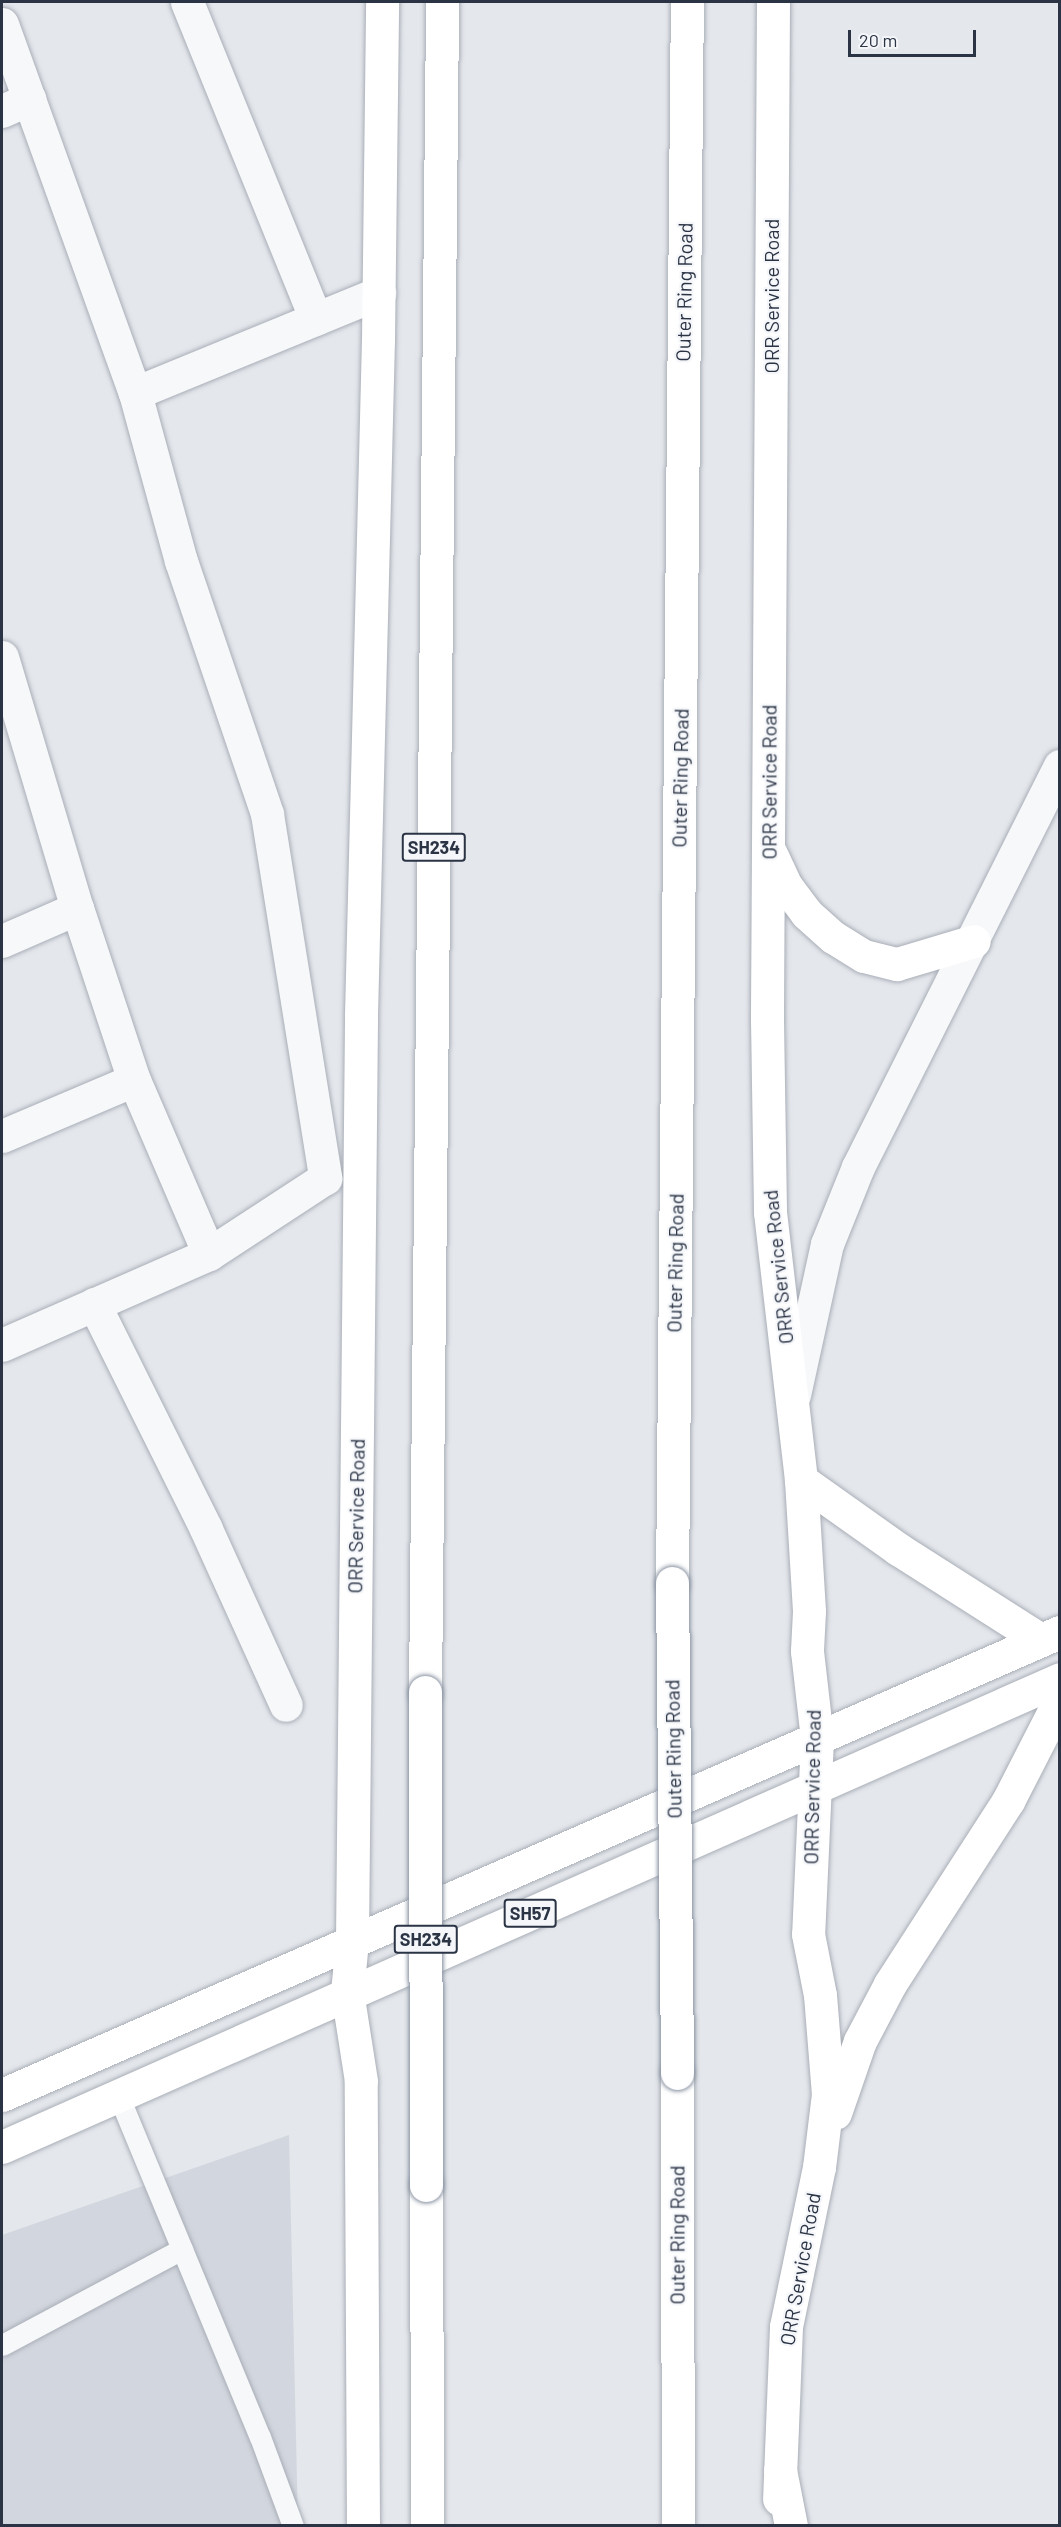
<!DOCTYPE html>
<html>
<head>
<meta charset="utf-8">
<style>
  body { margin:0 }
  #map { position:relative; width:1061px; height:2527px; overflow:hidden; background:#e4e7ec; font-family:Barlow,sans-serif }
  div>[style] { position:absolute }
  .built>* { inset:0; background:#d2d6de }
  .roads { filter:drop-shadow(0 0 2px #a9aeb7) drop-shadow(0 0 2px #a9aeb7) }
  .service>* { height:21px; margin:-10.5px; padding:0 10.5px; transform-origin:10.5px; border-radius:10.5px; background:#f7f8fa }
  .minor>* { height:33px; margin:-16.5px; padding:0 16.5px; transform-origin:16.5px; border-radius:16.5px; background:#f7f8fa }
  .primary>* { height:33px; margin:-16.5px; padding:0 16.5px; transform-origin:16.5px; border-radius:16.5px; background:#fff }
  .trunk>* { height:33px; margin:-16.5px; padding:0 16.5px; transform-origin:16.5px; border-radius:16.5px; background:#fff }
  .motorway>* { height:33px; margin:-16.5px; padding:0 16.5px; transform-origin:16.5px; border-radius:16.5px; background:#fff }
  .bridges { filter:drop-shadow(0 0 2px #8b94a3) drop-shadow(0 0 2px #8b94a3) }
  .motorway-bridge>* { height:33px; margin:-16.5px; padding:0 16.5px; transform-origin:16.5px; border-radius:16.5px; background:#fff }
  span { translate:-50% -50%; white-space:nowrap; text-align:center; line-height:1.15; -webkit-text-stroke:4.5px #f4f6f9; paint-order:stroke }
  .shield-label span { padding:2px 4px; background:#f4f6f9; border:2px solid; border-radius:4px; -webkit-text-stroke-width:0 }
  .shield-label { font-size:18px; color:#2b3445; font-weight:700 }
  .street-label { font-size:20px; color:#2b3445 }
  .frame { position:absolute; inset:0; border:3px solid #2b3445; pointer-events:none }
  .scale { position:absolute; left:848px; top:30px; width:128px; height:27px; box-sizing:border-box; border:3px solid #2b3445; border-top:0; padding-left:8px; font-size:18px; line-height:21px; white-space:nowrap; color:#2b3445; -webkit-text-stroke:4px #f4f6f9; paint-order:stroke }
</style>
</head>
<body>
<div id="map">
  <div class="built">
    <i style="clip-path:polygon(289px 2135px,298px 2525px,2px 2525px,2px 2235px)"></i>
  </div>
  <div class="roads">
    <div class="service">
      <i style="left:119px;top:2097px;width:368px;rotate:67.5deg"></i>
      <i style="left:260px;top:2437px;width:95px;rotate:69.7deg"></i>
      <i style="left:2px;top:2345px;width:204px;rotate:-28.1deg"></i>
    </div>
    <div class="minor">
      <i style="left:187px;top:2px;width:342px;rotate:67.9deg"></i>
      <i style="left:2px;top:24px;width:392px;rotate:70.2deg"></i>
      <i style="left:135px;top:393px;width:174px;rotate:74.7deg"></i>
      <i style="left:181px;top:561px;width:267px;rotate:71.2deg"></i>
      <i style="left:267px;top:814px;width:369px;rotate:80.9deg"></i>
      <i style="left:325px;top:1178px;width:139px;rotate:146.8deg"></i>
      <i style="left:209px;top:1254px;width:226px;rotate:156.3deg"></i>
      <i style="left:2px;top:111px;width:30px;rotate:-24deg"></i>
      <i style="left:135px;top:393px;width:264px;rotate:-22.3deg"></i>
      <i style="left:2px;top:657px;width:262px;rotate:73.4deg"></i>
      <i style="left:77px;top:908px;width:181px;rotate:71.7deg"></i>
      <i style="left:134px;top:1080px;width:189px;rotate:66.7deg"></i>
      <i style="left:2px;top:941px;width:82px;rotate:-23.7deg"></i>
      <i style="left:2px;top:1136px;width:143px;rotate:-23deg"></i>
      <i style="left:94px;top:1304px;width:251px;rotate:63.5deg"></i>
      <i style="left:206px;top:1529px;width:193px;rotate:65.6deg"></i>
      <i style="left:794px;top:1395px;width:155px;rotate:-77.7deg"></i>
      <i style="left:827px;top:1244px;width:83px;rotate:-68.1deg"></i>
      <i style="left:858px;top:1167px;width:449px;rotate:-63.3deg"></i>
    </div>
    <div class="primary">
      <i style="left:773px;top:2px;width:1018px;rotate:90.34deg"></i>
      <i style="left:767px;top:1020px;width:192px;rotate:89.1deg"></i>
      <i style="left:770px;top:1212px;width:270px;rotate:83.4deg"></i>
      <i style="left:801px;top:1480px;width:131px;rotate:86.5deg"></i>
      <i style="left:809px;top:1611px;width:40px;rotate:92.9deg"></i>
      <i style="left:807px;top:1651px;width:89px;rotate:83.5deg"></i>
      <i style="left:817px;top:1739px;width:195px;rotate:92.6deg"></i>
      <i style="left:808px;top:1934px;width:62px;rotate:78.9deg"></i>
      <i style="left:820px;top:1995px;width:99px;rotate:85.4deg"></i>
      <i style="left:828px;top:2094px;width:74px;rotate:97deg"></i>
      <i style="left:819px;top:2167px;width:163px;rotate:101.7deg"></i>
      <i style="left:786px;top:2327px;width:172px;rotate:92.3deg"></i>
      <i style="left:771px;top:854px;width:35px;rotate:65deg"></i>
      <i style="left:786px;top:886px;width:34px;rotate:53deg"></i>
      <i style="left:806px;top:913px;width:36px;rotate:42deg"></i>
      <i style="left:833px;top:937px;width:36px;rotate:32deg"></i>
      <i style="left:864px;top:956px;width:34px;rotate:14deg"></i>
      <i style="left:897px;top:964px;width:80px;rotate:-16.6deg"></i>
      <i style="left:801px;top:1480px;width:119px;rotate:35.4deg"></i>
      <i style="left:898px;top:1549px;width:169px;rotate:32.5deg"></i>
      <i style="left:2px;top:2095px;width:1155px;rotate:-23.64deg"></i>
      <i style="left:835px;top:2113px;width:76px;rotate:-70.9deg"></i>
      <i style="left:860px;top:2041px;width:64px;rotate:-62.2deg"></i>
      <i style="left:890px;top:1984px;width:218px;rotate:-57.2deg"></i>
      <i style="left:1008px;top:1801px;width:106px;rotate:-62.9deg"></i>
      <i style="left:1056px;top:1707px;width:17px;rotate:-77deg"></i>
      <i style="left:2px;top:2147px;width:1157px;rotate:-23.86deg"></i>
      <i style="left:363px;top:2526px;width:445px;rotate:-90.3deg"></i>
      <i style="left:361px;top:2081px;width:90px;rotate:-98.9deg"></i>
      <i style="left:347px;top:1992px;width:51px;rotate:-84.4deg"></i>
      <i style="left:352px;top:1941px;width:926px;rotate:-89.44deg"></i>
      <i style="left:361px;top:1015px;width:675px;rotate:-88.56deg"></i>
      <i style="left:378px;top:340px;width:338px;rotate:-89.3deg"></i>
    </div>
    <div class="trunk">
      <i style="left:780px;top:2470px;width:57px;rotate:78.9deg"></i>
    </div>
    <div class="motorway">
      <i style="left:672px;top:1583px;width:1581px;rotate:-89.46deg"></i>
      <i style="left:425px;top:1692px;width:1690px;rotate:-89.42deg"></i>
      <i style="left:677px;top:2073px;width:453px;rotate:89.9deg"></i>
      <i style="left:426px;top:2185px;width:341px;rotate:89.8deg"></i>
    </div>
  </div>
  <div class="bridges">
    <div class="motorway-bridge">
      <i style="left:672px;top:1583px;width:490px;rotate:89.4deg"></i>
      <i style="left:425px;top:1692px;width:493px;rotate:89.9deg"></i>
    </div>
  </div>
  <div class="shield-label">
    <span style="left:434px;top:847px">SH234</span>
    <span style="left:530px;top:1913px">SH57</span>
    <span style="left:426px;top:1939px">SH234</span>
  </div>
  <div class="street-label">
    <span style="left:684px;top:292px;rotate:-89deg">Outer Ring Road</span>
    <span style="left:771px;top:296px;rotate:-90deg">ORR Service Road</span>
    <span style="left:680px;top:778px;rotate:-89deg">Outer Ring Road</span>
    <span style="left:769px;top:782px;rotate:-90deg">ORR Service Road</span>
    <span style="left:675px;top:1263px;rotate:-89deg">Outer Ring Road</span>
    <span style="left:778px;top:1267px;rotate:-96deg">ORR Service Road</span>
    <span style="left:356px;top:1516px;rotate:-89deg">ORR Service Road</span>
    <span style="left:673px;top:1749px;rotate:-91deg">Outer Ring Road</span>
    <span style="left:812px;top:1787px;rotate:-89deg">ORR Service Road</span>
    <span style="left:677px;top:2235px;rotate:-90deg">Outer Ring Road</span>
    <span style="left:800px;top:2269px;rotate:-80deg">ORR Service Road</span>
  </div>
  <div class="frame"></div>
  <div class="scale">20 m</div>
</div>
</body>
</html>
